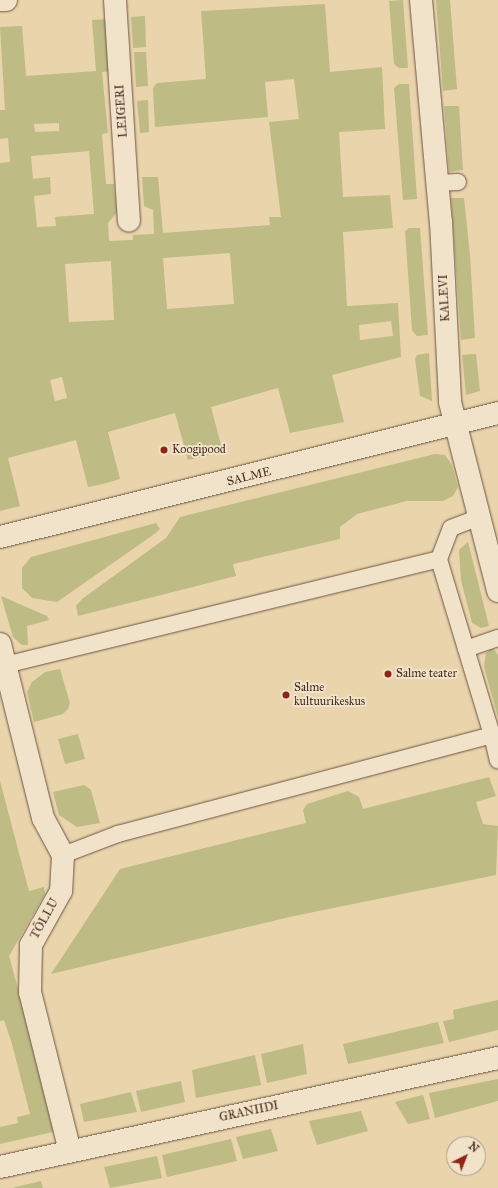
<!DOCTYPE html>
<html>
<head>
<meta charset="utf-8">
<style>
  body { margin:0 }
  #map { position:relative; width:498px; height:1188px; overflow:hidden; background:#e9d4ac; font-family:"IM FELL Great Primer",serif }
  div>[style] { position:absolute }
  .green>* { inset:0; background:#bebb84 }
  .roads { filter:drop-shadow(0 0 1px #6e5442) drop-shadow(0 0 1px #6e5442) }
  .service>* { height:16px; margin:-8px; padding:0 8px; transform-origin:8px; border-radius:8px; background:#f1e3c9 }
  .minor>* { height:22px; margin:-11px; padding:0 11px; transform-origin:11px; border-radius:11px; background:#f1e3c9 }
  .dots>* { width:11px; height:11px; translate:-50% -50%; box-sizing:border-box; border:2px solid #f1e3c9; border-radius:50% }
  span { translate:-50% -50%; white-space:nowrap; text-align:center; line-height:1.15; -webkit-text-stroke:4px #f1e3c9; paint-order:stroke }
  .street-label { font-size:12px; color:#45291f }
  .poi-label { font-size:12px; color:#45291f }
  .left { translate:0 -50%; text-align:left }
  .north { position:absolute; left:446px; top:1136px; width:40px; height:40px; box-sizing:border-box; background:#f1e3c9; border:1px solid #ac9985; border-radius:50%; rotate:42deg; font-size:11px; font-weight:700; line-height:16px; text-align:center; color:#45291f }
  .north::after { content:''; display:block; margin:auto; width:14px; height:18px; background:#8f2418; clip-path:polygon(50% 0,100% 100%,50% 72%,0 100%) }
</style>
</head>
<body>
<div id="map">
  <div class="green">
    <i style="clip-path:polygon(403px 0,408px 68px,399px 68px,394px 64px,389px 1px)"></i>
    <i style="clip-path:polygon(436px 0,450px 0,457px 89px,443px 91px)"></i>
    <i style="clip-path:polygon(evenodd,325px 4px,330px 72px,382px 67px,385px 129px,339px 132px,343px 197px,390px 195px,393px 228px,343px 232px,347px 306px,398px 303px,401px 357px,332px 375px,344px 422px,290px 433px,278px 388px,211px 407px,223px 452px,188px 460px,175px 413px,108px 432px,120px 479px,103px 484px,88px 487px,76px 440px,8px 458px,20px 506px,0 511px,0 163px,10px 162px,8px 138px,0 139px,0 110px,5px 110px,0 27px,22px 26px,26px 76px,96px 71px,92px 20px,108px 19px,112px 71px,102px 72px,108px 133px,102px 134px,106px 184px,114px 184px,117px 212px,108px 223px,109px 241px,133px 240px,133px 235px,154px 234px,153px 210px,144px 206px,142px 177px,158px 177px,163px 233px,270px 225px,269px 217px,281px 217px,269px 122px,299px 119px,294px 79px,265px 82px,268px 117px,155px 127px,153px 88px,157px 83px,206px 79px,201px 11px,325px 4px,59px 123px,59px 131px,35px 132px,34px 124px,59px 123px,325px 4px,89px 151px,94px 214px,55px 217px,56px 226px,37px 227px,34px 196px,51px 194px,50px 177px,33px 179px,31px 156px,89px 151px,325px 4px,230px 253px,234px 304px,167px 309px,163px 258px,230px 253px,325px 4px,111px 261px,114px 320px,69px 322px,65px 264px,111px 261px,325px 4px,391px 321px,393px 336px,360px 340px,359px 325px,391px 321px,325px 4px,62px 377px,67px 398px,55px 401px,50px 380px,62px 377px)"></i>
    <i style="clip-path:polygon(145px 16px,146px 47px,133px 48px,131px 17px)"></i>
    <i style="clip-path:polygon(134px 52px,146px 52px,148px 86px,136px 87px)"></i>
    <i style="clip-path:polygon(399px 84px,409px 84px,417px 199px,403px 200px,394px 88px)"></i>
    <i style="clip-path:polygon(148px 100px,149px 132px,140px 133px,137px 101px)"></i>
    <i style="clip-path:polygon(444px 106px,459px 106px,463px 170px,449px 172px)"></i>
    <i style="clip-path:polygon(451px 198px,464px 198px,470px 255px,475px 338px,461px 340px)"></i>
    <i style="clip-path:polygon(409px 228px,420px 228px,428px 335px,417px 336px,412px 330px,405px 231px)"></i>
    <i style="clip-path:polygon(429px 353px,429px 354px,432px 401px,420px 396px,415px 359px,417px 355px)"></i>
    <i style="clip-path:polygon(476px 354px,480px 391px,466px 395px,462px 355px)"></i>
    <i style="clip-path:polygon(435px 454px,445px 455px,452px 465px,458px 487px,453px 496px,443px 501px,407px 501px,357px 514px,340px 527px,340px 539px,233px 564px,236px 576px,78px 616px,76px 606px,82px 599px,166px 538px,180px 517px)"></i>
    <i style="clip-path:polygon(156px 523px,160px 529px,153px 535px,57px 602px,32px 598px,22px 588px,22px 568px,31px 557px)"></i>
    <i style="clip-path:polygon(468px 542px,489px 626px,481px 628px,472px 623px,461px 580px,459px 550px)"></i>
    <i style="clip-path:polygon(1px 596px,47px 616px,49px 620px,27px 626px,28px 645px,22px 645px,13px 637px)"></i>
    <i style="clip-path:polygon(493px 648px,498px 655px,498px 717px,484px 667px,486px 653px)"></i>
    <i style="clip-path:polygon(60px 669px,70px 703px,68px 709px,63px 714px,34px 722px,27px 692px,32px 682px,45px 672px)"></i>
    <i style="clip-path:polygon(78px 734px,85px 759px,65px 764px,58px 739px)"></i>
    <i style="clip-path:polygon(489px 777px,496px 796px,476px 802px,483px 824px,498px 826px,496px 875px,294px 916px,51px 974px,120px 869px,306px 823px,303px 810px,307px 804px,348px 791px,359px 797px,363px 809px)"></i>
    <i style="clip-path:polygon(0 781px,29px 891px,44px 887px,45px 894px,9px 956px,57px 1131px,0 1144px,0 1127px,18px 1123px,17px 1117px,30px 1114px,12px 1044px,4px 1020px,0 1021px)"></i>
    <i style="clip-path:polygon(84px 785px,91px 790px,100px 823px,77px 827px,59px 815px,53px 792px)"></i>
    <i style="clip-path:polygon(498px 1000px,498px 1030px,449px 1042px,443px 1021px,454px 1019px,453px 1010px)"></i>
    <i style="clip-path:polygon(438px 1022px,444px 1043px,348px 1064px,343px 1044px)"></i>
    <i style="clip-path:polygon(303px 1044px,307px 1074px,267px 1083px,261px 1054px)"></i>
    <i style="clip-path:polygon(255px 1055px,261px 1085px,196px 1098px,192px 1070px)"></i>
    <i style="clip-path:polygon(498px 1079px,498px 1101px,435px 1118px,429px 1093px)"></i>
    <i style="clip-path:polygon(181px 1081px,185px 1102px,141px 1112px,136px 1091px)"></i>
    <i style="clip-path:polygon(131px 1092px,137px 1112px,84px 1122px,80px 1104px)"></i>
    <i style="clip-path:polygon(423px 1095px,430px 1119px,408px 1124px,395px 1102px)"></i>
    <i style="clip-path:polygon(361px 1111px,368px 1131px,317px 1145px,309px 1121px)"></i>
    <i style="clip-path:polygon(271px 1129px,278px 1151px,243px 1159px,236px 1137px)"></i>
    <i style="clip-path:polygon(231px 1139px,237px 1161px,167px 1177px,162px 1155px)"></i>
    <i style="clip-path:polygon(157px 1156px,162px 1178px,110px 1188px,104px 1167px)"></i>
    <i style="clip-path:polygon(41px 1181px,43px 1188px,12px 1188px)"></i>
  </div>
  <div class="roads">
    <div class="service">
      <i style="left:437px;top:183px;width:21px;rotate:-3deg"></i>
      <i style="left:466px;top:649px;width:34px;rotate:-19deg"></i>
      <i style="left:5px;top:665px;width:447px;rotate:-13.7deg"></i>
      <i style="left:492px;top:735px;width:26px;rotate:77deg"></i>
      <i style="left:63px;top:855px;width:59px;rotate:-20.9deg"></i>
      <i style="left:118px;top:834px;width:387px;rotate:-14.8deg"></i>
      <i style="left:492px;top:735px;width:184px;rotate:-106.8deg"></i>
      <i style="left:439px;top:559px;width:33px;rotate:-69deg"></i>
      <i style="left:451px;top:528px;width:31px;rotate:-21deg"></i>
    </div>
    <div class="minor">
      <i style="left:0;top:0;width:6px"></i>
      <i style="left:115px;top:0;width:221px;rotate:86.4deg"></i>
      <i style="left:421px;top:0;width:223px;rotate:84.9deg"></i>
      <i style="left:441px;top:222px;width:180px;rotate:87.1deg"></i>
      <i style="left:450px;top:402px;width:195px;rotate:75.7deg"></i>
      <i style="left:0;top:537px;width:513px;rotate:-13.98deg"></i>
      <i style="left:0;top:644px;width:179px;rotate:76.1deg"></i>
      <i style="left:43px;top:818px;width:42px;rotate:61.6deg"></i>
      <i style="left:63px;top:855px;width:36px;rotate:93deg"></i>
      <i style="left:61px;top:891px;width:62px;rotate:119.1deg"></i>
      <i style="left:31px;top:945px;width:47px;rotate:91.2deg"></i>
      <i style="left:30px;top:992px;width:164px;rotate:75.9deg"></i>
      <i style="left:0;top:1167px;width:510px;rotate:-12.35deg"></i>
    </div>
  </div>
  <div class="dots">
    <i style="left:164px;top:450px;background:#8f2418"></i>
    <i style="left:388px;top:674px;background:#8f2418"></i>
    <i style="left:286px;top:695px;background:#8f2418"></i>
  </div>
  <div class="street-label">
    <span style="left:122px;top:111px;rotate:-94deg">LEIGERI</span>
    <span style="left:445px;top:298px;rotate:-93deg">KALEVI</span>
    <span style="left:249px;top:477px;rotate:-14deg">SALME</span>
    <span style="left:45px;top:919px;rotate:-61deg">TÕLLU</span>
    <span style="left:249px;top:1112px;rotate:-12deg">GRANIIDI</span>
  </div>
  <div class="poi-label">
    <span class="left" style="left:172px;top:450px">Koogipood</span>
    <span class="left" style="left:396px;top:674px">Salme teater</span>
    <span class="left" style="left:294px;top:695px">Salme<br>kultuurikeskus</span>
  </div>
  <div class="north">N</div>
</div>
</body>
</html>
